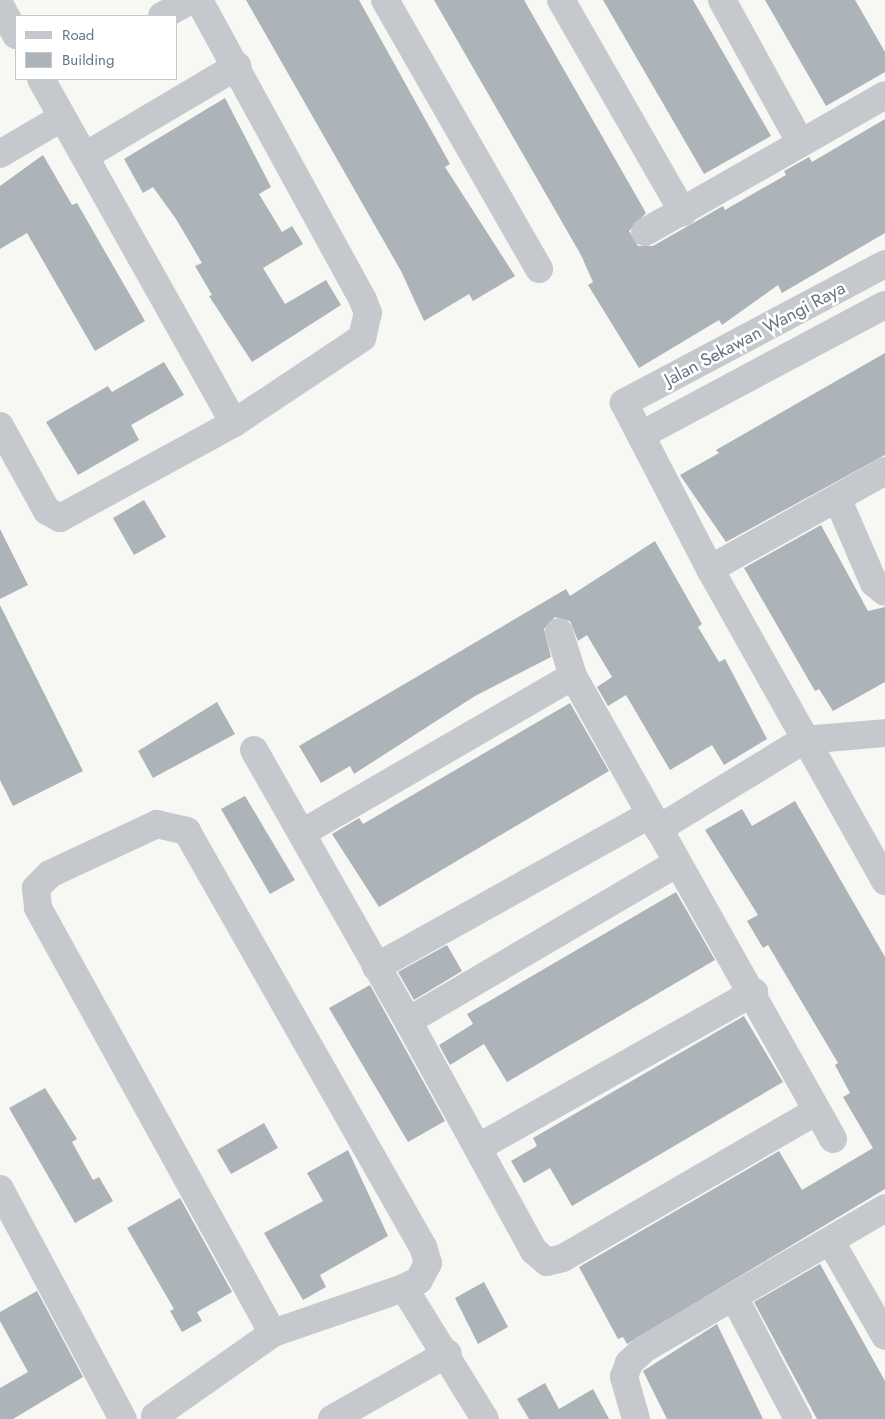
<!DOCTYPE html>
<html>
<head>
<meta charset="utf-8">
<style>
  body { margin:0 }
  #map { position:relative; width:885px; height:1419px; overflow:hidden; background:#f7f7f4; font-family:Jost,sans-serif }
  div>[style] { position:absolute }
  .building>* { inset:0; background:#acb3b9 }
  .minor>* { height:28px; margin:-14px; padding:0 14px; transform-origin:14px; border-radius:14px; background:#c5c8cc }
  span { translate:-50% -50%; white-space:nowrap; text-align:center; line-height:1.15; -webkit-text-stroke:5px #fff; paint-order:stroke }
  .street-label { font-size:18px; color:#667585 }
  .legend { position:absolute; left:15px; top:15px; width:162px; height:65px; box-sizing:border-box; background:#fff; border:1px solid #c2c8ce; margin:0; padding:6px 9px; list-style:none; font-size:15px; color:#667585 }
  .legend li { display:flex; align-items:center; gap:10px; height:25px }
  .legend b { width:25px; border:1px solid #c2c8ce }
</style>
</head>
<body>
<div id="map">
  <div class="building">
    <i style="clip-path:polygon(246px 0,359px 0,450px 164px,445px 167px,515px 276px,473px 301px,469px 294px,424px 321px,401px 271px)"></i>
    <i style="clip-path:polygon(434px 0,524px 0,646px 213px,629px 231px,638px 246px,653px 246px,723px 206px,725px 210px,786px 175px,784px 171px,809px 157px,812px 162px,885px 119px,885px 233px,782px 293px,778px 285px,722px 325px,719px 320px,639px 368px,588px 285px,593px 282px,581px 255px)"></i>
    <i style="clip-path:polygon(603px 0,693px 0,771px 136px,704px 174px)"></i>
    <i style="clip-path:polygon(765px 0,855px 0,885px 52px,885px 72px,826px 106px)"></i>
    <i style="clip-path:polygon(225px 98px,271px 187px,259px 194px,282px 232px,292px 226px,303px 244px,263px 268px,285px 304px,326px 280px,341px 305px,252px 362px,209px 296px,212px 295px,195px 266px,202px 263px,176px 219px,153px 187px,143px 193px,124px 159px)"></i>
    <i style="clip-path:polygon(43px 155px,72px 205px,77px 203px,145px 321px,95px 351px,27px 233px,0 249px,0 186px)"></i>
    <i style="clip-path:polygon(885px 353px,885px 455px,726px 542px,680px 475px,719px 453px,716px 450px)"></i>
    <i style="clip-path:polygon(164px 362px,184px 395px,131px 425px,139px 440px,78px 475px,46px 422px,108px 386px,112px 392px)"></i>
    <i style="clip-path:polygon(144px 500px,166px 537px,134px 555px,113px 518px)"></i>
    <i style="clip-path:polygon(821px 525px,868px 611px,885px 607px,885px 682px,833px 711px,819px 689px,815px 691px,744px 568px)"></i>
    <i style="clip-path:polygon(0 529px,28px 585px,0 599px)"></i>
    <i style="clip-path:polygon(655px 541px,702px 624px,698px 627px,719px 662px,725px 659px,767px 739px,724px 765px,712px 745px,670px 770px,626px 695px,608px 706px,597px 687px,612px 677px,587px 635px,578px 641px,570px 621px,555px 617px,544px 629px,551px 657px,475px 696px,354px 774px,350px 766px,321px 783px,299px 746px,566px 589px,570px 596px)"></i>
    <i style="clip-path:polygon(0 605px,83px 771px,13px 806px,0 780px)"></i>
    <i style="clip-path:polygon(217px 702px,235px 734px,153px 778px,138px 751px)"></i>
    <i style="clip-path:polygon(570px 703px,609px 771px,379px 907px,332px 834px,359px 818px,363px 824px)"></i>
    <i style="clip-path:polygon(245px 796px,295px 880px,270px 894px,221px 809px)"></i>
    <i style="clip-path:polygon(795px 801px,885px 957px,885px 1189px,627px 1344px,623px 1337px,618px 1339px,579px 1267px,779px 1151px,802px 1190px,873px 1148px,843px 1097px,850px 1093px,835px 1065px,838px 1063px,768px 945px,763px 948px,747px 921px,758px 915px,705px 830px,742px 809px,752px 826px)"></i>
    <i style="clip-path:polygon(676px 892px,715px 960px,507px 1082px,484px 1044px,450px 1065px,439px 1045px,473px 1024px,467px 1014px)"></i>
    <i style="clip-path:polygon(447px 945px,462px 971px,414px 1000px,398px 972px)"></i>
    <i style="clip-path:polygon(370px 985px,445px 1121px,408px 1142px,329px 1008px)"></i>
    <i style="clip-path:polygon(744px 1016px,783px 1082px,572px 1206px,550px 1168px,524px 1183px,511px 1161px,537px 1146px,533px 1138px)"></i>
    <i style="clip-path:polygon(45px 1088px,77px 1139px,72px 1142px,93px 1180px,99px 1177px,113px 1201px,75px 1223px,9px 1108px)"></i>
    <i style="clip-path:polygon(264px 1123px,278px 1148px,231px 1174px,217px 1150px)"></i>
    <i style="clip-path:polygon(348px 1150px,388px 1236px,320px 1275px,326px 1287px,303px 1300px,264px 1233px,323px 1201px,307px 1173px)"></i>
    <i style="clip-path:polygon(180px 1198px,232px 1292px,197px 1312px,202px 1321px,182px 1332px,170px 1311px,174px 1309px,127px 1228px)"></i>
    <i style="clip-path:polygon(820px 1264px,885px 1381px,885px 1419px,817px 1419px,754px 1302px)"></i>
    <i style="clip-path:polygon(484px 1282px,508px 1327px,478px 1344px,455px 1298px)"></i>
    <i style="clip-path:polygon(37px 1291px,83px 1377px,13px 1419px,0 1419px,0 1388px,28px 1372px,0 1321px,0 1312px)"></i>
    <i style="clip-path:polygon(717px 1324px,763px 1419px,667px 1419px,643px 1371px)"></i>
    <i style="clip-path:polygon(545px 1383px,559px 1409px,593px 1389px,609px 1419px,529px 1419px,517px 1399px)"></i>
  </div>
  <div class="minor">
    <i style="left:385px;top:0;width:310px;rotate:60.2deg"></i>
    <i style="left:561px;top:0;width:245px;rotate:60.1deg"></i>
    <i style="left:722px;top:0;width:162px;rotate:61.2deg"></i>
    <i style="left:0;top:5px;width:34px;rotate:62deg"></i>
    <i style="left:162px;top:16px;width:33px;rotate:-29deg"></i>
    <i style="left:41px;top:79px;width:394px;rotate:60.7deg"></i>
    <i style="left:0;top:154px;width:71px;rotate:-30.5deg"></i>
    <i style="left:85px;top:156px;width:177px;rotate:-30.6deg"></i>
    <i style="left:645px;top:232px;width:276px;rotate:-29.7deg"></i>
    <i style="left:885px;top:264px;width:296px;rotate:152deg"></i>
    <i style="left:624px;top:403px;width:187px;rotate:62.6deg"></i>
    <i style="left:710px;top:569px;width:358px;rotate:60.7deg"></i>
    <i style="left:0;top:426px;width:97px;rotate:61.1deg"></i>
    <i style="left:47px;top:511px;width:15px;rotate:28deg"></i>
    <i style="left:60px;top:518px;width:198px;rotate:-28.6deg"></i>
    <i style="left:234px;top:423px;width:154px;rotate:-33.6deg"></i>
    <i style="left:362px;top:338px;width:26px;rotate:-77deg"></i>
    <i style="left:368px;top:313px;width:14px;rotate:-111deg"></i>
    <i style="left:363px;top:300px;width:342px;rotate:-118.7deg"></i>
    <i style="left:643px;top:434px;width:274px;rotate:-28.1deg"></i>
    <i style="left:838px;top:500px;width:90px;rotate:66.6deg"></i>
    <i style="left:874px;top:583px;width:14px;rotate:39deg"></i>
    <i style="left:710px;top:569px;width:201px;rotate:-29.2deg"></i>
    <i style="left:559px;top:632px;width:46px;rotate:72.3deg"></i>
    <i style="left:573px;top:676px;width:531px;rotate:60.68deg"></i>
    <i style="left:254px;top:750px;width:312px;rotate:60.4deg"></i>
    <i style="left:408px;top:1021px;width:312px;rotate:-30.4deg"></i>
    <i style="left:658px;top:829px;width:171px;rotate:-31.4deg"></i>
    <i style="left:804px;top:740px;width:81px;rotate:-4.9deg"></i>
    <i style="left:302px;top:833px;width:313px;rotate:-30.1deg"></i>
    <i style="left:376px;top:967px;width:312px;rotate:-29.1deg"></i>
    <i style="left:408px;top:1021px;width:262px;rotate:61.3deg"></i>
    <i style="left:534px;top:1251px;width:17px;rotate:40deg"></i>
    <i style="left:547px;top:1262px;width:16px;rotate:-14deg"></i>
    <i style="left:563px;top:1258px;width:293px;rotate:-30.1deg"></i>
    <i style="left:479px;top:1147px;width:316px;rotate:-29.4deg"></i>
    <i style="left:0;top:1189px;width:261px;rotate:61.9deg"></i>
    <i style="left:831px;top:1242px;width:108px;rotate:60.1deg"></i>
    <i style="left:404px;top:1288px;width:154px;rotate:58.3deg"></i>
    <i style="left:734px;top:1297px;width:138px;rotate:62.3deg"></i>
    <i style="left:155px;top:1416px;width:144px;rotate:-35.1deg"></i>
    <i style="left:273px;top:1333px;width:139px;rotate:-19deg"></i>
    <i style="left:404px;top:1288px;width:17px;rotate:-28deg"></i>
    <i style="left:419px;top:1280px;width:19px;rotate:-62deg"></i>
    <i style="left:428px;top:1263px;width:17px;rotate:-107deg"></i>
    <i style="left:423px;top:1247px;width:478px;rotate:-119.6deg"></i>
    <i style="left:187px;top:831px;width:31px;rotate:-167deg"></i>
    <i style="left:157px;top:824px;width:118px;rotate:155deg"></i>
    <i style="left:50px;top:874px;width:20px;rotate:135deg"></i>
    <i style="left:36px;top:888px;width:20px;rotate:84deg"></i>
    <i style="left:38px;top:908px;width:486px;rotate:61.1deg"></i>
    <i style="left:332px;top:1419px;width:133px;rotate:-29.6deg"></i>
    <i style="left:636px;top:1419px;width:44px;rotate:-105.9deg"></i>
    <i style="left:624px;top:1377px;width:15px;rotate:-70deg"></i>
    <i style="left:629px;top:1363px;width:21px;rotate:-43deg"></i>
    <i style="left:644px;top:1349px;width:279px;rotate:-30.3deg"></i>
  </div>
  <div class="street-label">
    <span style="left:755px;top:334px;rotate:-28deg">Jalan Sekawan Wangi Raya</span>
  </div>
  <ul class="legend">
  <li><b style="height:6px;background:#c5c8cc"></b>Road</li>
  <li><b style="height:14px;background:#acb3b9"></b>Building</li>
  </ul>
</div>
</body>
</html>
